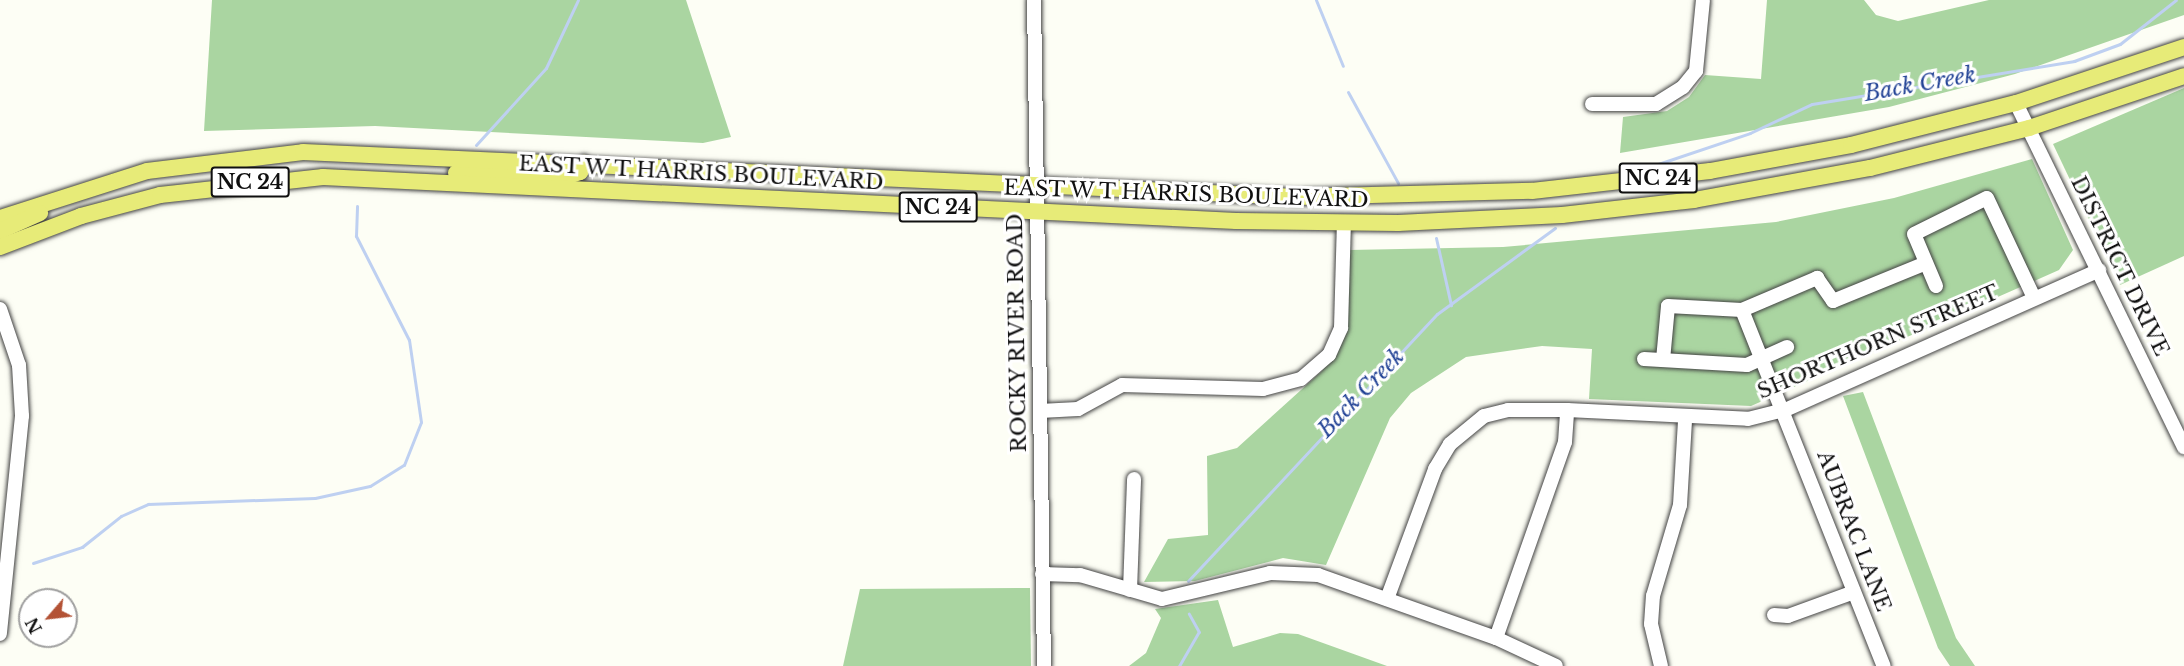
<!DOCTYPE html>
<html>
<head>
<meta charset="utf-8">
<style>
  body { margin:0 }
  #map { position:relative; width:2184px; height:666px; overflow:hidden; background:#fdfef5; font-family:"Libre Baskerville",serif }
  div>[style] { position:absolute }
  .forest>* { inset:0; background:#aad5a1 }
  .stream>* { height:3px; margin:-1.5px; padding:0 1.5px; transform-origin:1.5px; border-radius:1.5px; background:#bed0f1 }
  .roads { filter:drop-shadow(0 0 2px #434343) drop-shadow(0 0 2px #434343) }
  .minor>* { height:14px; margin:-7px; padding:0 7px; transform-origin:7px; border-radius:7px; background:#fff }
  .major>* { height:16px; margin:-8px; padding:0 8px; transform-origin:8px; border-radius:8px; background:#e7eb78 }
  span { translate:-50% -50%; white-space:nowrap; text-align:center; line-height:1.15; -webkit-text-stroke:6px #fff; paint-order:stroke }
  .shield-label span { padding:2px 4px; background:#fff; border:2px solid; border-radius:4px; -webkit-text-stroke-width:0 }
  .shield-label { font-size:20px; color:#101010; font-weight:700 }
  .street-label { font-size:21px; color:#101010 }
  .water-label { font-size:22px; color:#254597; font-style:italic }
  .north { position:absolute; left:18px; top:588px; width:60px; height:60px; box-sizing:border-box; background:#fff; border:2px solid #9f9f9f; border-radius:50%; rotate:242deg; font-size:16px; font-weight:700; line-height:24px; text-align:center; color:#101010 }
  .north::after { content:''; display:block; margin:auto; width:21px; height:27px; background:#b35235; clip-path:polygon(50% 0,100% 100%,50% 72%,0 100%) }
</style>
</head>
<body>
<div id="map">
  <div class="forest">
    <i style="clip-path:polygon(212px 0,686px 0,731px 137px,703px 143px,375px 126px,204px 131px)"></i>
    <i style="clip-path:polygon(1767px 0,1864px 0,1876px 15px,1898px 21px,1989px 0,2184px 0,2184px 15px,2015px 74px,1889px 107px,1620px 153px,1623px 117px,1667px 111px,1689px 97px,1705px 75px,1761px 79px)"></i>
    <i style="clip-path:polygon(2184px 88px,2184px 256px,2120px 285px,2053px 144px)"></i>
    <i style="clip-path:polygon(2032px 159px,2073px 250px,2059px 270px,1751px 406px,1589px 399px,1592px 349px,1542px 346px,1466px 357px,1411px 393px,1390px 418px,1326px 565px,1283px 558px,1195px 581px,1144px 582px,1168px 539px,1208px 535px,1207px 456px,1237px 448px,1322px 371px,1345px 335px,1349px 250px,1503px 247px,1776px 222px,1894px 198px)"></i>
    <i style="clip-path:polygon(1863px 392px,1956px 638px,1975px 666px,1950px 666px,1938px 648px,1843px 396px)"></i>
    <i style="clip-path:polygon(1030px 588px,1031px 666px,843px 666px,860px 589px)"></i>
    <i style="clip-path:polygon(1218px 600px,1233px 647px,1280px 633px,1298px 634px,1387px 666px,1129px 666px,1146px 653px,1161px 618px,1155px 609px)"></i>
  </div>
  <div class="stream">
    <i style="left:1316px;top:0;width:71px;rotate:67.8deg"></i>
    <i style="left:1348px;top:92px;width:104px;rotate:61.2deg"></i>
    <i style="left:476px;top:145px;width:104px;rotate:-47.7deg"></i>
    <i style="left:546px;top:68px;width:75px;rotate:-64.8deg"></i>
    <i style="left:1658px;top:164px;width:97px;rotate:-18.6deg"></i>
    <i style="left:1750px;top:133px;width:68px;rotate:-25.1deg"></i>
    <i style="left:1812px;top:104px;width:266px;rotate:-9.3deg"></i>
    <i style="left:2074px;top:61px;width:49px;rotate:-20.3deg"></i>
    <i style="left:2120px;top:44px;width:71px;rotate:-38.2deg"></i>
    <i style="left:1436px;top:238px;width:69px;rotate:77.4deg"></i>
    <i style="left:33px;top:563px;width:52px;rotate:-18.1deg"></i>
    <i style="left:82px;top:547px;width:50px;rotate:-38.5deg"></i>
    <i style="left:121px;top:516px;width:30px;rotate:-24deg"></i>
    <i style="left:148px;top:504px;width:167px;rotate:-2.1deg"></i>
    <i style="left:315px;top:498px;width:56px;rotate:-12.3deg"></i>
    <i style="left:370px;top:486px;width:40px;rotate:-32deg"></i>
    <i style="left:404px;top:465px;width:46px;rotate:-68.4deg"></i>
    <i style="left:421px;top:422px;width:83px;rotate:-98.3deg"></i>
    <i style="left:409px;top:340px;width:117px;rotate:-117deg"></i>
    <i style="left:356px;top:236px;width:30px;rotate:-88deg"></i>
    <i style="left:1188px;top:581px;width:365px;rotate:-47deg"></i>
    <i style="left:1437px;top:314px;width:146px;rotate:-36.1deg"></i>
    <i style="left:1179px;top:666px;width:39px;rotate:-60deg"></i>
    <i style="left:1199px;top:632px;width:21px;rotate:-119deg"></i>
  </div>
  <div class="roads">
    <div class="minor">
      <i style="left:1034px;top:0;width:666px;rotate:89.14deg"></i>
      <i style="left:2016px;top:103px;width:383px;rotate:64deg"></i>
      <i style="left:1592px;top:104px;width:64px"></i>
      <i style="left:1656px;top:104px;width:32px;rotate:-32deg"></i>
      <i style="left:1683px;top:87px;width:21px;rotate:-51deg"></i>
      <i style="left:1696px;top:71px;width:71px;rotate:-84.4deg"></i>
      <i style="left:1936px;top:286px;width:56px;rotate:-112.9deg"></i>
      <i style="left:1914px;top:234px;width:81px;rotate:-26.3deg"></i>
      <i style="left:1987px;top:198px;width:110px;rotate:64.8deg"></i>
      <i style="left:0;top:309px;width:59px;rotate:71.3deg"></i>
      <i style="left:19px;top:365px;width:51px;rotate:86.6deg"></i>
      <i style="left:22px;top:416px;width:219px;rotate:95.8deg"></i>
      <i style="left:1742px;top:310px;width:383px;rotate:68.3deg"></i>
      <i style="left:1644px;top:359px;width:103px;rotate:3.3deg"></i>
      <i style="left:1747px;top:365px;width:44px;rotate:-24.2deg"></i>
      <i style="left:1663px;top:360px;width:54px;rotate:-84.7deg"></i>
      <i style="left:1668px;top:306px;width:74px;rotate:3.1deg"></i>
      <i style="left:1742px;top:310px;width:82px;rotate:-23.1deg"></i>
      <i style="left:1817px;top:278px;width:28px;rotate:55deg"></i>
      <i style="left:1833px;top:301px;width:100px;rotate:-22.2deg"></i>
      <i style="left:1040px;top:411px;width:38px;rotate:-3deg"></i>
      <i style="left:1078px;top:409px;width:50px;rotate:-28.6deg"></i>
      <i style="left:1122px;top:385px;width:141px;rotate:1.6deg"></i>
      <i style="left:1263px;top:389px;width:39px;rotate:-15deg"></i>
      <i style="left:1301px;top:379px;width:37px;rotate:-41deg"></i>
      <i style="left:1329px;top:355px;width:30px;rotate:-66deg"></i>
      <i style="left:1341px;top:328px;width:105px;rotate:-88.4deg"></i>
      <i style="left:1042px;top:574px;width:38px;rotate:2deg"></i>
      <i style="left:1080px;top:575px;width:85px;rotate:16.3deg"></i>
      <i style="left:1162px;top:599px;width:111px;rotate:-13.5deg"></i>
      <i style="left:1270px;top:573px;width:48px;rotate:2.4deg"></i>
      <i style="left:1318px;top:575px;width:189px;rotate:19.5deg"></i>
      <i style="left:1496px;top:638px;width:66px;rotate:25deg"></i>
      <i style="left:1130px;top:590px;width:111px;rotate:-87.9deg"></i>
      <i style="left:1387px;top:599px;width:139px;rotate:-69.7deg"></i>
      <i style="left:1435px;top:469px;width:29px;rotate:-59deg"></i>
      <i style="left:1450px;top:444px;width:44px;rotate:-39.5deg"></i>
      <i style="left:1484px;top:416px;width:25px;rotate:-14deg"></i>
      <i style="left:1508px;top:410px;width:59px"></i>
      <i style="left:1567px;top:410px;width:181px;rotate:2.8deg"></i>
      <i style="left:1748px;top:419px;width:38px;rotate:-14deg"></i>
      <i style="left:1785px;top:410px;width:344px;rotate:-24deg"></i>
      <i style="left:1774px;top:615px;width:14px;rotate:4deg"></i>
      <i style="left:1788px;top:616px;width:70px;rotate:-20deg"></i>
      <i style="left:1496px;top:638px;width:208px;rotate:-70.6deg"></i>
      <i style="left:1565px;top:442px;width:32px;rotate:-86deg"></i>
      <i style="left:1661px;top:666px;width:43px;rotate:-103.4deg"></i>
      <i style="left:1651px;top:624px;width:28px;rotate:-86deg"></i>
      <i style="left:1653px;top:596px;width:95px;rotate:-73.5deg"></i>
      <i style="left:1680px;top:505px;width:85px;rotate:-86.6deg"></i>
    </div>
    <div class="major">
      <i style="left:456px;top:173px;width:112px;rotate:1.5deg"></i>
      <i style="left:568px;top:176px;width:13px;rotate:-18deg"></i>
      <i style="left:580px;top:172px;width:10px;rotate:-66deg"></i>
      <i style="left:0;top:218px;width:154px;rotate:-17.7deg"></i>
      <i style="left:147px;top:171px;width:157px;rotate:-6.9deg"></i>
      <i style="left:303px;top:152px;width:994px;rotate:2.59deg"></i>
      <i style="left:1296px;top:197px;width:236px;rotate:-1.5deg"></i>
      <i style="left:1532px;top:191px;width:179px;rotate:-6.4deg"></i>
      <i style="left:1710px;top:171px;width:143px;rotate:-10.4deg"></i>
      <i style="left:1851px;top:145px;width:170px;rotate:-14.3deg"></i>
      <i style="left:2016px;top:103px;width:177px;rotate:-18.4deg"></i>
      <i style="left:0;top:231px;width:44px;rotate:-24.2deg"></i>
      <i style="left:0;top:247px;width:87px;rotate:-20.9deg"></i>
      <i style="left:81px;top:216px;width:82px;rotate:-14.9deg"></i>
      <i style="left:160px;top:195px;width:164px;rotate:-6.3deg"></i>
      <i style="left:323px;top:177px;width:914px;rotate:2.76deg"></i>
      <i style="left:1236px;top:221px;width:162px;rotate:0.7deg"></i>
      <i style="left:1398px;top:223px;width:164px;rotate:-2.8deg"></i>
      <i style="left:1562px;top:215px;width:133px;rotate:-6.5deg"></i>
      <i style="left:1694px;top:200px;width:179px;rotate:-10.3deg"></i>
      <i style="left:1870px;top:168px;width:164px;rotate:-14.1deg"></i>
      <i style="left:2029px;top:128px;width:163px;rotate:-18.5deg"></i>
    </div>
  </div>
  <div class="shield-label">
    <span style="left:1658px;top:178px">NC 24</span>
    <span style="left:250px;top:182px">NC 24</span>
    <span style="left:938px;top:207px">NC 24</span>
  </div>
  <div class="street-label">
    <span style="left:701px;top:173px;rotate:3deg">EAST W T HARRIS BOULEVARD</span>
    <span style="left:1186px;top:194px;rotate:2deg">EAST W T HARRIS BOULEVARD</span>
    <span style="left:2120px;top:266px;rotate:64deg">DISTRICT DRIVE</span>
    <span style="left:1017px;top:333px;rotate:-91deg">ROCKY RIVER ROAD</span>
    <span style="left:1878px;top:342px;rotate:-23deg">SHORTHORN STREET</span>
    <span style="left:1854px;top:531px;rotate:69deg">AUBRAC LANE</span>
  </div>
  <div class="water-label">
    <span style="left:1920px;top:84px;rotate:-10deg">Back Creek</span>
    <span style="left:1361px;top:393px;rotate:-46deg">Back Creek</span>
  </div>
  <div class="north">N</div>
</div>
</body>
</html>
